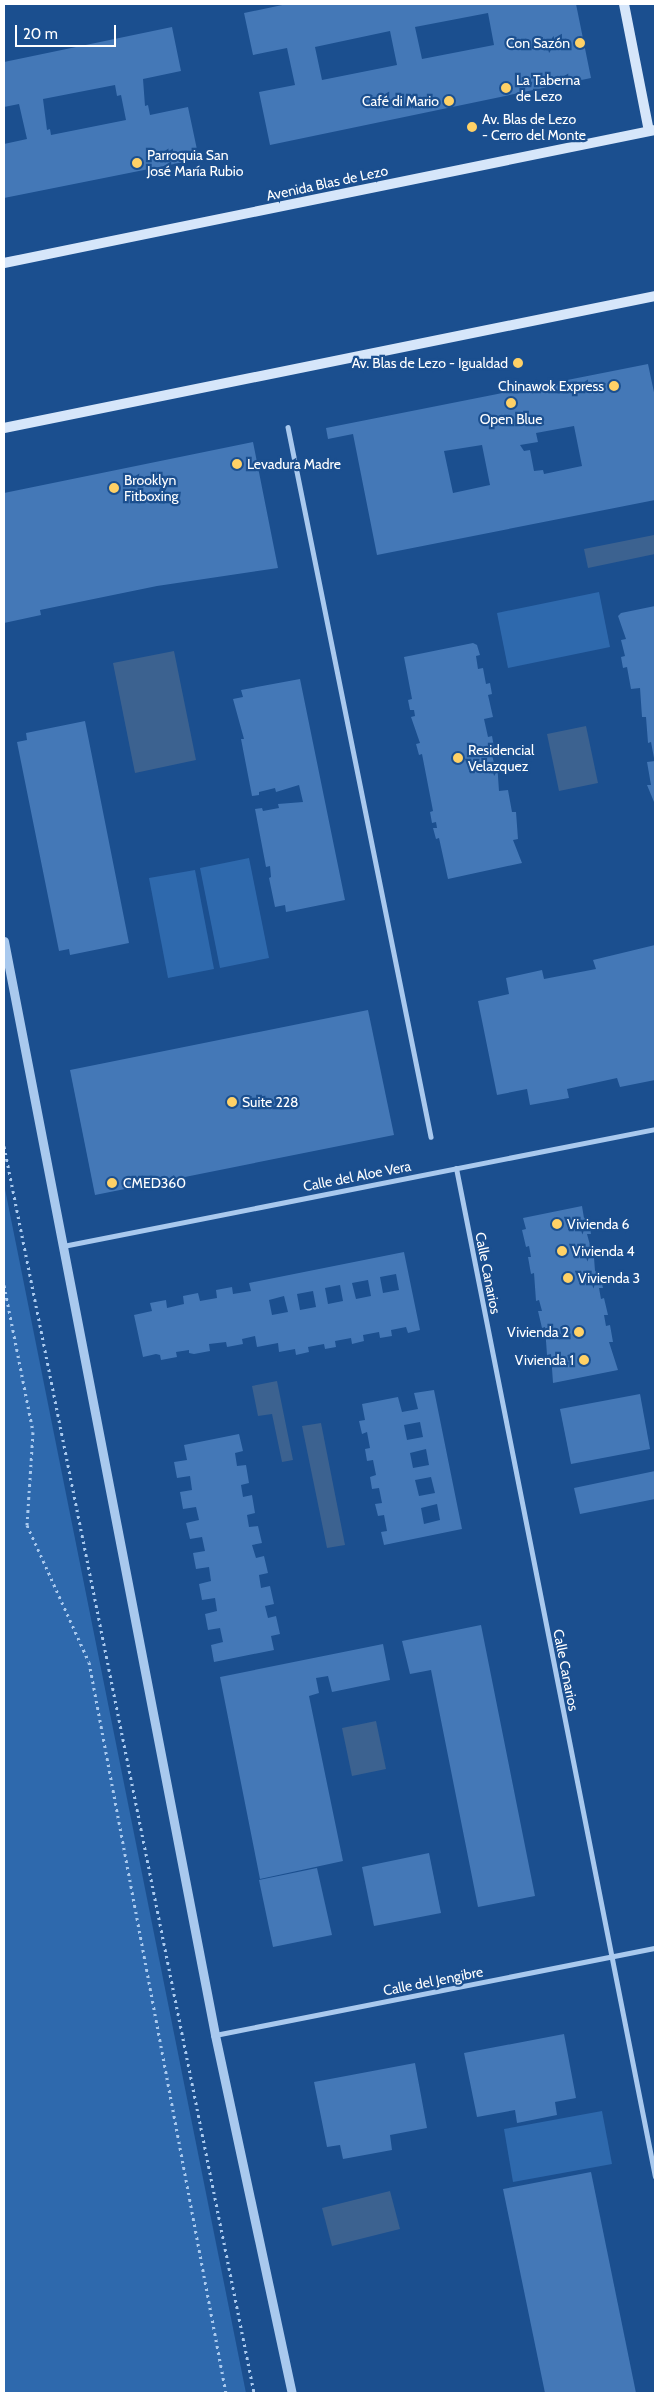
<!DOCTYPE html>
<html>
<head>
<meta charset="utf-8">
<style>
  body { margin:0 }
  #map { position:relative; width:659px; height:2397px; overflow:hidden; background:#1b4f8f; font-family:Cabin,sans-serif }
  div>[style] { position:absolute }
  .green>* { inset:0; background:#2e69ad }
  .water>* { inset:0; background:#3c6290 }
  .building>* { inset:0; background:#4478b7 }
  .path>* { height:3px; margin-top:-1.5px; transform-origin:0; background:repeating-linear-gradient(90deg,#a9c9ee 0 2.5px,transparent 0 6.5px) }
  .pedestrian>* { height:4.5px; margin:-2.25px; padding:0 2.25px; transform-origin:2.25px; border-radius:2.25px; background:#a9c9ee }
  .minor>* { height:5px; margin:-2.5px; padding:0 2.5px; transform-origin:2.5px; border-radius:2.5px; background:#a9c9ee }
  .tertiary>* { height:9px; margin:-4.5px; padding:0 4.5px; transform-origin:4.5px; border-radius:4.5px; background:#a9c9ee }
  .secondary>* { height:10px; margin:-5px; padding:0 5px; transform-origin:5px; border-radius:5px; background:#d6e6fa }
  .dots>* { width:14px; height:14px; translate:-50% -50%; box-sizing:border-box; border:2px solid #1b4f8f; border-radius:50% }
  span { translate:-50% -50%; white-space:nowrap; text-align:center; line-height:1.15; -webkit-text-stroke:4.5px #1b4f8f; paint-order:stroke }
  .poi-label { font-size:14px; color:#fff }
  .right { translate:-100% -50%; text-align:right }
  .left { translate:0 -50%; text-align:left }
  .street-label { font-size:14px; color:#fff }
  .frame { position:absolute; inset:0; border:5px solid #fff; pointer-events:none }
  .scale { position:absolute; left:15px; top:25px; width:101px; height:22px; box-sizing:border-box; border:2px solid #fff; border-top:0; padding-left:6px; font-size:15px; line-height:18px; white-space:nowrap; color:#fff; -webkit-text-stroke:4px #1b4f8f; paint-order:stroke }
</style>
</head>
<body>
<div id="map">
  <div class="green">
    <i style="clip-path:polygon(599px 592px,610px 647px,508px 668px,497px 613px)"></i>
    <i style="clip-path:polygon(249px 858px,269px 958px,220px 968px,200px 868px)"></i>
    <i style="clip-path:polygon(195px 870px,214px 969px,168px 978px,149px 878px)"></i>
    <i style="clip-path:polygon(4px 1184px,246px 2393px,4px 2393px)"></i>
    <i style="clip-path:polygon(602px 2111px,612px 2164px,513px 2182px,504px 2129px)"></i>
  </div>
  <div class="water">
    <i style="clip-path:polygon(654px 535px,655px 554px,588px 568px,584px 549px)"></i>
    <i style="clip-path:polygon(174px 651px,196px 760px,135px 773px,113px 663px)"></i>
    <i style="clip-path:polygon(586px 726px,598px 783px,559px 791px,547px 734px)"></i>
    <i style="clip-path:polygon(277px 1381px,293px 1460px,282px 1462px,272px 1414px,258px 1416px,252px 1386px)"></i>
    <i style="clip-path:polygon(321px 1423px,345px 1545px,327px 1548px,302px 1426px)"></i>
    <i style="clip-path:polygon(376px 1721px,386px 1769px,352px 1776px,342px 1728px)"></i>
    <i style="clip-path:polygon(390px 2191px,400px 2229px,332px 2246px,322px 2208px)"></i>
  </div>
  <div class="building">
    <i style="clip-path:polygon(evenodd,287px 4px,576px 4px,591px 78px,270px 145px,259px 92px,295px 85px,287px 48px,253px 55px,244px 13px,287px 4px,488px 13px,494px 45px,422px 59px,415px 27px,488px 13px,287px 4px,390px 31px,397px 65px,322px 80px,315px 47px,390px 31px)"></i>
    <i style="clip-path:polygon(evenodd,172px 27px,181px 71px,143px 79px,145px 106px,148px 105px,150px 115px,188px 107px,199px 159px,4px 198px,4px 144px,27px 139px,19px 104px,4px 107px,4px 62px,172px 27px,115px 85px,117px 96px,121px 95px,126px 120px,51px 135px,50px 129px,47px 130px,43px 99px,115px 85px)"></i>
    <i style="clip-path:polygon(evenodd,648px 364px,655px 397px,655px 500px,377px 555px,353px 434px,328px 439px,326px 428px,648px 364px,574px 426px,582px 466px,544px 474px,543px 470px,534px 471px,530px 450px,524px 451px,520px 445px,538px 442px,536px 433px,574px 426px,648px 364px,482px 445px,490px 485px,453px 493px,444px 451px,482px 445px)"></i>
    <i style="clip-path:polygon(253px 442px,278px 568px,157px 586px,40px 610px,41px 615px,4px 623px,4px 493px)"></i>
    <i style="clip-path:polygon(655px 606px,655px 758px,654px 758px,651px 742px,648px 743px,646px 717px,642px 717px,640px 688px,631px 689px,627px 667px,623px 668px,621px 657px,625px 656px,621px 640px,626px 639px,618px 616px,621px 613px)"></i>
    <i style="clip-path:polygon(473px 643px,477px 645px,480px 655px,476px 656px,478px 669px,483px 668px,486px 684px,490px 683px,492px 694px,488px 695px,493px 717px,484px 719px,488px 737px,492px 736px,494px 747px,490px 747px,494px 763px,497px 762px,499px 791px,508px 790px,512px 812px,516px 812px,518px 839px,513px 840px,522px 863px,448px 879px,439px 838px,436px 839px,433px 828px,437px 828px,436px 822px,432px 823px,430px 812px,433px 811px,422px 754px,419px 755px,416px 744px,420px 743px,411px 717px,415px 716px,414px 710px,410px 710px,408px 700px,412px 699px,404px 657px)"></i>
    <i style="clip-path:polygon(300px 679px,345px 900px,286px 912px,285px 905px,275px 907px,269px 878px,271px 877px,270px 866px,266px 867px,255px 809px,262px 808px,263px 811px,279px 808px,278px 804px,303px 802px,299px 785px,276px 792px,275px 788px,259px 792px,259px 795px,252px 796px,241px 739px,244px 739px,233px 699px,243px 697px,241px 690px)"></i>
    <i style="clip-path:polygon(85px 721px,129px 943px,70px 955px,69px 949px,59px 951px,17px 742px,27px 740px,26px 733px)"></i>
    <i style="clip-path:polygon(655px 761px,655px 802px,654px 802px,647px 785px,651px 785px,647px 762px)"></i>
    <i style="clip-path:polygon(655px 945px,655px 1080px,620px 1087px,617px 1078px,567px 1089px,569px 1098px,530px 1105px,527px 1089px,497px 1095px,478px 1001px,509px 994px,506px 978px,542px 970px,544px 979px,596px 969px,593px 960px)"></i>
    <i style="clip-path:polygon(368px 1010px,394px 1135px,95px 1195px,70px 1070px)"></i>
    <i style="clip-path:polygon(582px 1206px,584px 1218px,588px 1217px,591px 1234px,587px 1234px,590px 1245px,593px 1244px,595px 1271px,599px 1271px,603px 1288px,599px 1288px,601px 1299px,604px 1298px,608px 1315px,604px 1315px,606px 1326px,610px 1325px,613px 1342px,609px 1342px,618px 1370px,553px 1383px,551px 1354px,547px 1355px,545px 1327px,542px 1328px,538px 1311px,542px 1311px,539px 1300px,536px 1301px,534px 1273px,531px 1274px,528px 1257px,531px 1257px,529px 1246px,526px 1247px,522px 1230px,526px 1229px,523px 1218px)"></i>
    <i style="clip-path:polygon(evenodd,404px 1252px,420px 1330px,408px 1333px,406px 1327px,391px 1330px,392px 1336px,380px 1338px,379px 1332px,363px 1335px,364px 1341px,352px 1344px,351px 1338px,335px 1341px,336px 1347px,325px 1349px,324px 1344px,308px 1347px,309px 1352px,296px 1355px,295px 1349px,279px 1352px,278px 1343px,257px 1347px,255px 1336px,242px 1339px,243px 1344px,227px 1347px,226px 1342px,209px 1344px,210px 1351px,194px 1354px,189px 1353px,189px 1350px,176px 1352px,177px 1357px,161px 1360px,160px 1355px,156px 1354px,143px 1357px,134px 1315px,152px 1311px,150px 1303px,166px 1300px,167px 1308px,184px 1304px,183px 1296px,198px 1293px,200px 1301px,217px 1298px,216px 1290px,232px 1287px,233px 1294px,251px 1291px,249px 1283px,404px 1252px,396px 1274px,399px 1290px,383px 1293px,380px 1277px,396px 1274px,404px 1252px,368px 1280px,371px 1296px,356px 1299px,352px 1283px,368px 1280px,404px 1252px,340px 1285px,343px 1301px,328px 1304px,325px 1288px,340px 1285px,404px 1252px,313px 1291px,316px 1307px,300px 1310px,297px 1294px,313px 1291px,404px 1252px,284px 1296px,288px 1312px,272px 1315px,269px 1300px,284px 1296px)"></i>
    <i style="clip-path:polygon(evenodd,434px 1390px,462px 1529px,384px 1545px,381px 1532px,387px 1531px,384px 1515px,378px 1516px,375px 1504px,382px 1503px,379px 1488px,372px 1489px,370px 1477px,376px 1475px,373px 1460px,367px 1461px,365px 1449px,370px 1448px,367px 1432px,362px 1434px,359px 1421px,365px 1420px,362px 1404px,398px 1397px,402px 1412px,418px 1409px,414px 1393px,434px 1390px,420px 1422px,423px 1437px,407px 1440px,404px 1425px,420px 1422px,434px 1390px,426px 1449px,429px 1465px,413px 1468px,410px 1453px,426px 1449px,434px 1390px,431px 1477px,435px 1493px,419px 1496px,415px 1480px,431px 1477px,434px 1390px,437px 1504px,440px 1520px,424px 1524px,421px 1508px,437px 1504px)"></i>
    <i style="clip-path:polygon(640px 1394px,650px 1449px,571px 1464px,560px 1409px)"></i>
    <i style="clip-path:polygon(239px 1434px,243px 1451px,235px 1453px,237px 1466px,246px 1465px,249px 1483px,241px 1485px,243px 1497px,252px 1495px,255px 1513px,247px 1515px,249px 1527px,258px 1526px,262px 1543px,252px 1545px,256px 1558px,264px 1556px,268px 1573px,259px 1575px,261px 1588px,270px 1586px,274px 1604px,265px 1606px,268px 1618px,276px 1616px,280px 1634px,271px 1636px,274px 1650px,214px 1662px,211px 1645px,223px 1642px,220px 1628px,208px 1630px,205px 1614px,217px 1611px,215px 1598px,202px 1600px,199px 1584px,211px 1581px,209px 1567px,196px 1569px,193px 1553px,205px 1551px,202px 1537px,190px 1539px,186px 1523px,199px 1520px,196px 1507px,183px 1509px,180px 1492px,192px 1490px,190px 1476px,177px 1478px,174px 1462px,187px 1460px,184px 1445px)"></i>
    <i style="clip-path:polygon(655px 1471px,655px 1499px,580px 1514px,574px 1488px)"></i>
    <i style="clip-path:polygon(481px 1625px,535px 1896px,478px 1907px,431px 1670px,410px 1674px,402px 1641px)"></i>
    <i style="clip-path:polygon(383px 1644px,390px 1680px,332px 1692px,328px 1676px,316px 1678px,319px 1693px,309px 1696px,343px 1861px,260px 1879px,220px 1677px)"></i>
    <i style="clip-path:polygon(429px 1853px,441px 1913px,374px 1926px,362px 1867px)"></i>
    <i style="clip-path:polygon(317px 1868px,332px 1935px,273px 1947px,259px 1880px)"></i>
    <i style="clip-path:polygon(564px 2034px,576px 2098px,555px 2102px,557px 2115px,517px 2123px,515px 2110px,477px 2117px,464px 2053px)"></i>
    <i style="clip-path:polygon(415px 2063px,427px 2128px,390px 2135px,392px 2150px,343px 2159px,340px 2145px,327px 2147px,314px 2082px)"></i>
    <i style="clip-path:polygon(591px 2172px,636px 2393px,545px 2393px,503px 2189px)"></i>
  </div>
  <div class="path">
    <i style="left:4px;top:1146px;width:1272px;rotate:78.66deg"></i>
    <i style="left:4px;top:1285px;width:150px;rotate:78.8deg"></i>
    <i style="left:33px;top:1432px;width:93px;rotate:93.7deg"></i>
    <i style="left:27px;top:1525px;width:150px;rotate:65.7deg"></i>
    <i style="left:89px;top:1662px;width:744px;rotate:79.39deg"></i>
  </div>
  <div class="pedestrian">
    <i style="left:288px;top:427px;width:724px;rotate:78.61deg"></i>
  </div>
  <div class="minor">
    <i style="left:456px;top:1168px;width:1028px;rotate:78.84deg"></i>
    <i style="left:63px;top:1246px;width:603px;rotate:-11.18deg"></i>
    <i style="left:215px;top:2035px;width:449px;rotate:-11.2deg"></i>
  </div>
  <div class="tertiary">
    <i style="left:4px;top:941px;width:1114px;rotate:79.08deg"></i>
    <i style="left:215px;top:2035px;width:366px;rotate:77.9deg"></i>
  </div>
  <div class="secondary">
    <i style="left:624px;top:4px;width:129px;rotate:78.9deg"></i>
    <i style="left:4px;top:263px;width:664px;rotate:-11.55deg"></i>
    <i style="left:4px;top:428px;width:664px;rotate:-11.46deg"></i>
  </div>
  <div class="dots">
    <i style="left:580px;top:43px;background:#ffd166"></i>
    <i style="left:506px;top:88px;background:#ffd166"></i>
    <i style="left:449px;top:101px;background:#ffd166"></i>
    <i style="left:472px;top:127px;background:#ffd166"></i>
    <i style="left:137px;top:163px;background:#ffd166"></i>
    <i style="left:518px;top:363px;background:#ffd166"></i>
    <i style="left:614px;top:386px;background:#ffd166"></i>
    <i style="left:511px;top:403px;background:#ffd166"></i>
    <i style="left:237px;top:464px;background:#ffd166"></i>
    <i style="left:114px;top:488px;background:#ffd166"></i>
    <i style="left:458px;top:758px;background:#ffd166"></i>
    <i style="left:232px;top:1102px;background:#ffd166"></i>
    <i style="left:112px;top:1183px;background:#ffd166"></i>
    <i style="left:557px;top:1224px;background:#ffd166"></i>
    <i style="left:562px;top:1251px;background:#ffd166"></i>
    <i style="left:568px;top:1278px;background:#ffd166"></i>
    <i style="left:579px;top:1332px;background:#ffd166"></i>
    <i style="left:584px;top:1360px;background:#ffd166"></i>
  </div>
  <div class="poi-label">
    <span class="right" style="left:570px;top:43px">Con Sazón</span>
    <span class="left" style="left:516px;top:88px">La Taberna<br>de Lezo</span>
    <span class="right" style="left:439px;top:101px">Café di Mario</span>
    <span class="left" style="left:482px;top:127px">Av. Blas de Lezo<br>- Cerro del Monte</span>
    <span class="left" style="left:147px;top:163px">Parroquia San<br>José María Rubio</span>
    <span class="right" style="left:508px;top:363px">Av. Blas de Lezo - Igualdad</span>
    <span class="right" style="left:604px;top:386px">Chinawok Express</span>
    <span style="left:511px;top:419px">Open Blue</span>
    <span class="left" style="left:247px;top:464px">Levadura Madre</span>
    <span class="left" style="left:124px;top:488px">Brooklyn<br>Fitboxing</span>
    <span class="left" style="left:468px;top:758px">Residencial<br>Velazquez</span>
    <span class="left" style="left:242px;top:1102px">Suite 228</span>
    <span class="left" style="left:123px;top:1183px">CMED360</span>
    <span class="left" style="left:567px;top:1224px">Vivienda 6</span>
    <span class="left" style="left:572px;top:1251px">Vivienda 4</span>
    <span class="left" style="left:578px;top:1278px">Vivienda 3</span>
    <span class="right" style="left:569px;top:1332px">Vivienda 2</span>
    <span class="right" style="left:574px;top:1360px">Vivienda 1</span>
  </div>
  <div class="street-label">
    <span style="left:327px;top:183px;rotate:-12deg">Avenida Blas de Lezo</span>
    <span style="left:357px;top:1176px;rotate:-11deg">Calle del Aloe Vera</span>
    <span style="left:488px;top:1273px;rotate:79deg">Calle Canarios</span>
    <span style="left:566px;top:1670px;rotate:79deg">Calle Canarios</span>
    <span style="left:433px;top:1981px;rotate:-11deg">Calle del Jengibre</span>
  </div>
  <div class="frame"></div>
  <div class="scale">20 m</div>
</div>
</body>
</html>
